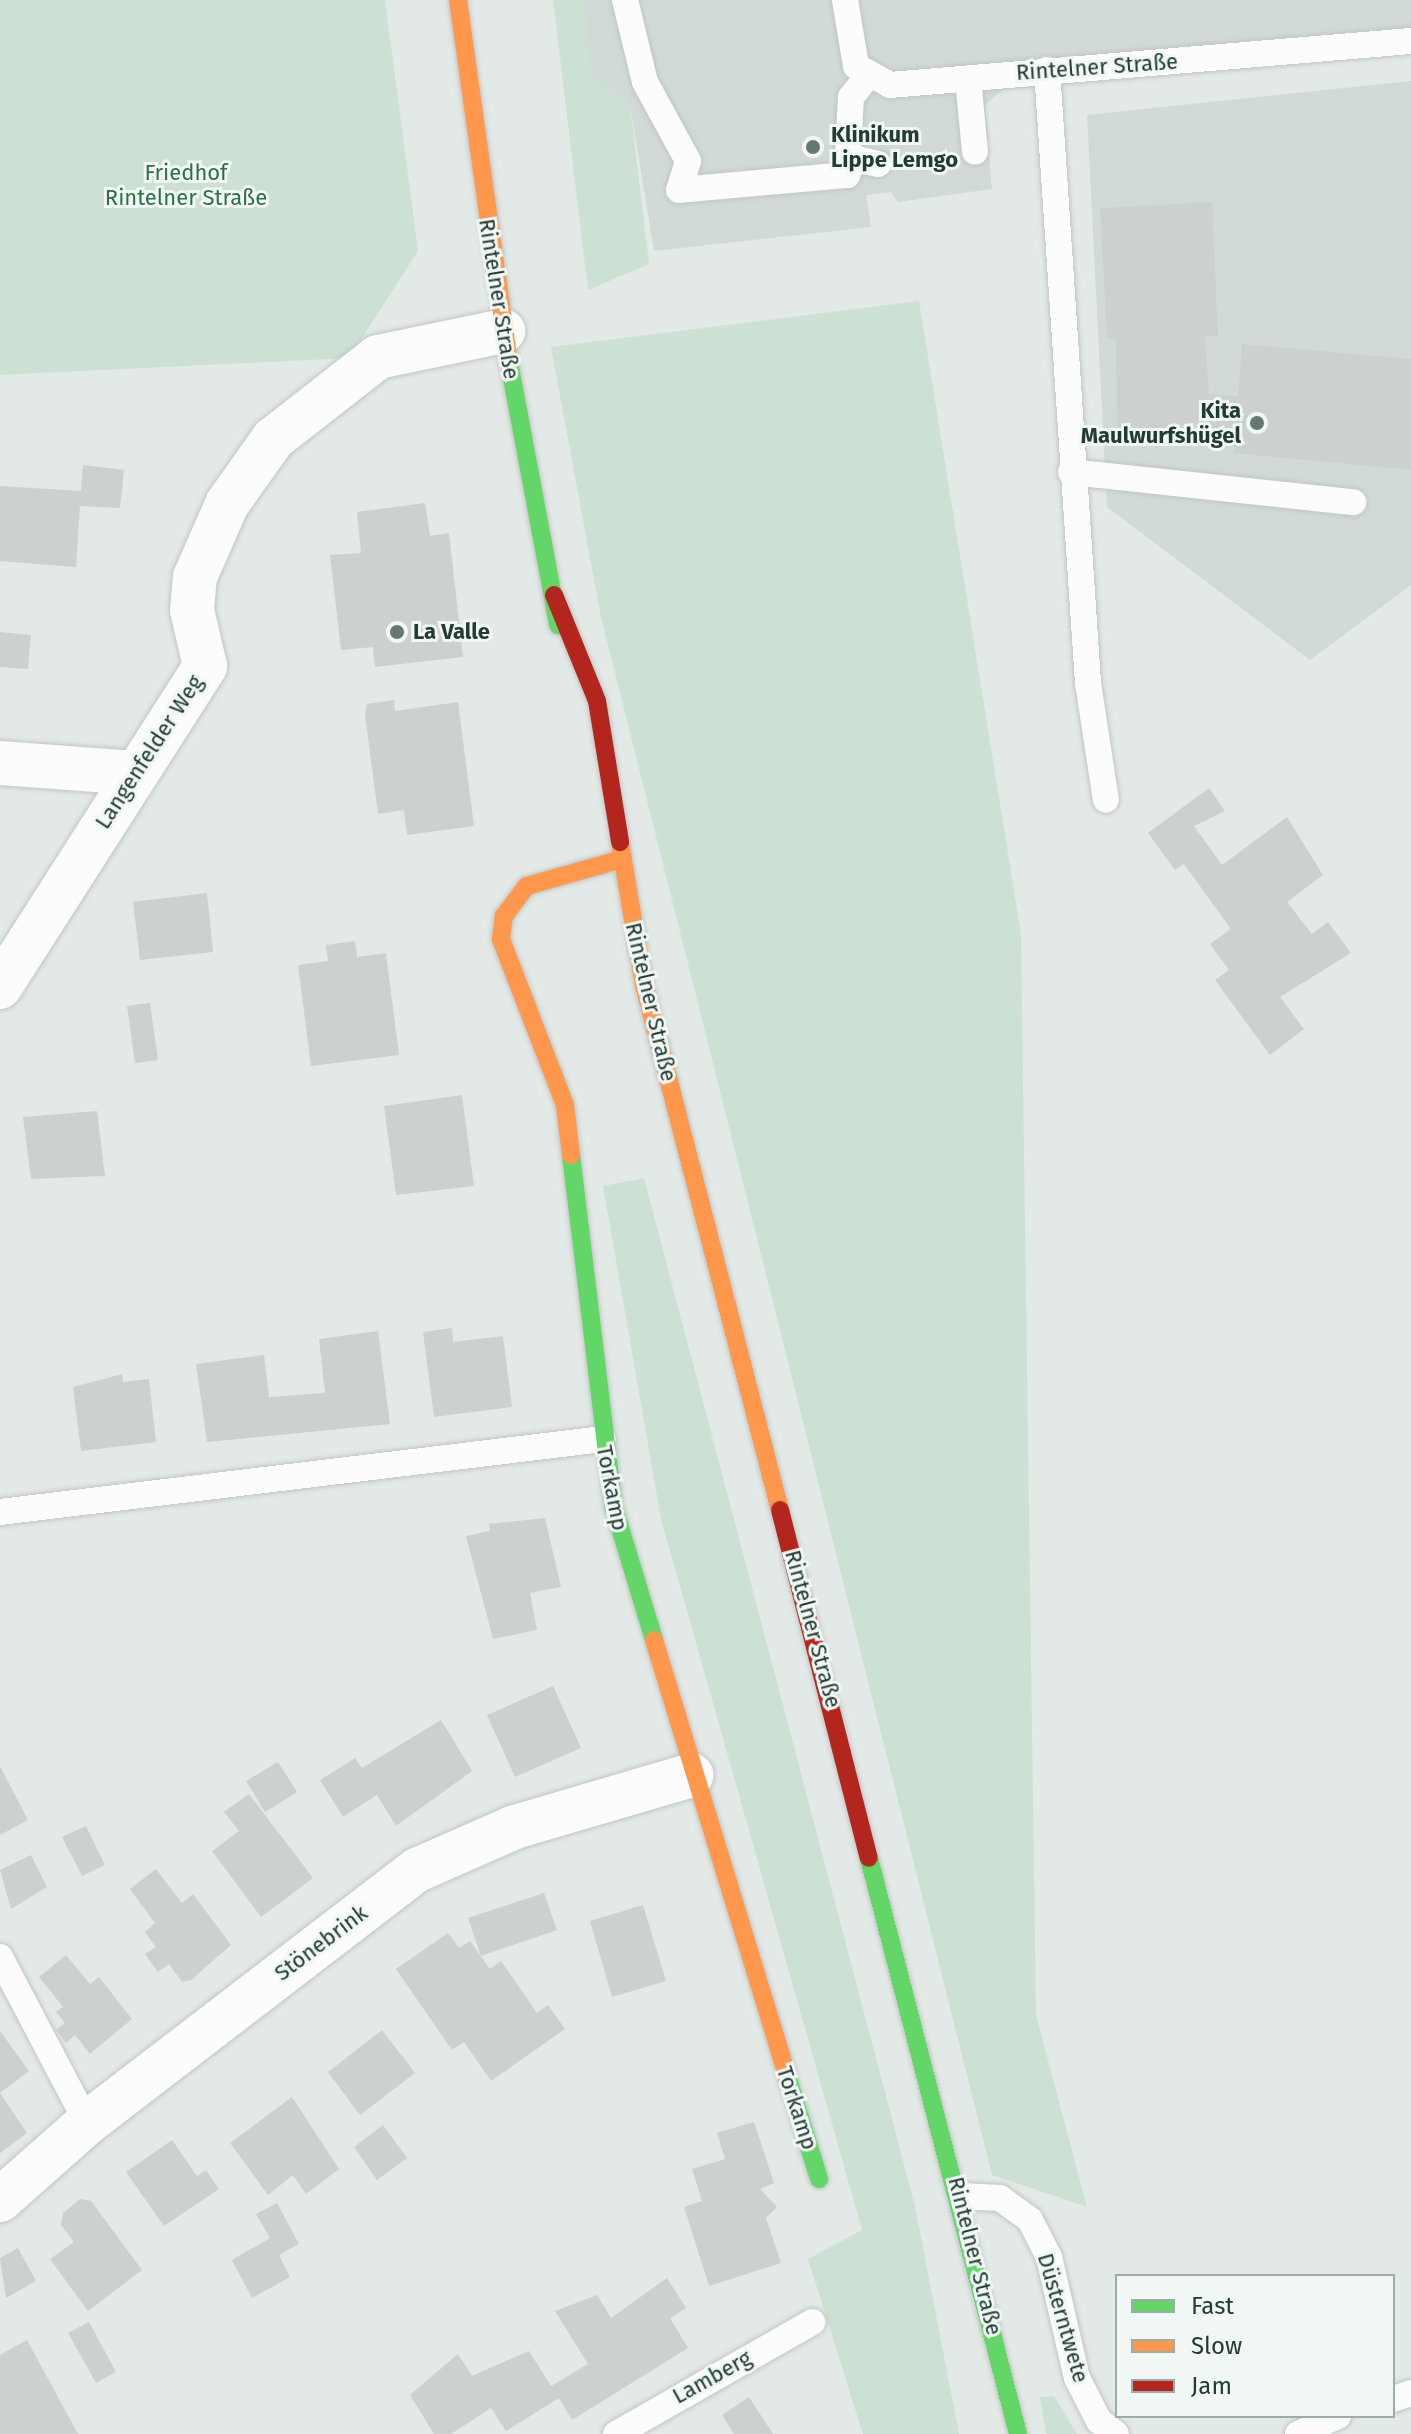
<!DOCTYPE html>
<html>
<head>
<meta charset="utf-8">
<style>
  body { margin:0 }
  #map { position:relative; width:1411px; height:2434px; overflow:hidden; background:#e3e9e6; font-family:"Fira Sans",sans-serif }
  div>[style] { position:absolute }
  .built>* { inset:0; background:#d1dad6 }
  .green>* { inset:0; background:#cce1d3 }
  .building>* { inset:0; background:#ccd1cf }
  .roads { filter:drop-shadow(0 0 2px #c0c6c3) drop-shadow(0 0 2px #c0c6c3) }
  .lane>* { height:26px; margin:-13px; padding:0 13px; transform-origin:13px; border-radius:13px; background:#fbfcfb }
  .street>* { height:44px; margin:-22px; padding:0 22px; transform-origin:22px; border-radius:22px; background:#fbfcfb }
  .fast>* { height:18px; margin:-9px; padding:0 9px; transform-origin:9px; border-radius:9px; background:#63d668 }
  .slow>* { height:18px; margin:-9px; padding:0 9px; transform-origin:9px; border-radius:9px; background:#ff974d }
  .jam>* { height:18px; margin:-9px; padding:0 9px; transform-origin:9px; border-radius:9px; background:#b3261e }
  .dots>* { width:22px; height:22px; translate:-50% -50%; box-sizing:border-box; border:4px solid #f1f7f4; border-radius:50% }
  span { translate:-50% -50%; white-space:nowrap; text-align:center; line-height:1.15; -webkit-text-stroke:6px #f1f7f4; paint-order:stroke }
  .street-label { font-size:22px; color:#223b34 }
  .poi-label { font-size:22px; color:#223b34; font-weight:700 }
  .left { translate:0 -50%; text-align:left }
  .right { translate:-100% -50%; text-align:right }
  .park-label { font-size:22px; color:#2d7046 }
  .legend { position:absolute; left:1115px; top:2274px; width:280px; height:144px; box-sizing:border-box; background:#f1f7f4; border:2px solid #9eaca7; margin:0; padding:10px 14px; list-style:none; font-size:24px; color:#223b34 }
  .legend li { display:flex; align-items:center; gap:16px; height:40px }
  .legend b { width:40px; border:2px solid #9eaca7 }
</style>
</head>
<body>
<div id="map">
  <div class="built">
    <i style="clip-path:polygon(582px 0,1411px 0,1411px 38px,1023px 72px,985px 105px,992px 189px,898px 202px,891px 192px,866px 195px,871px 227px,654px 251px,630px 104px,591px 74px)"></i>
    <i style="clip-path:polygon(1411px 81px,1411px 585px,1310px 660px,1107px 507px,1087px 115px)"></i>
  </div>
  <div class="green">
    <i style="clip-path:polygon(0 0,385px 0,418px 251px,349px 358px,0 375px)"></i>
    <i style="clip-path:polygon(553px 0,584px 0,591px 74px,630px 104px,649px 264px,588px 290px)"></i>
    <i style="clip-path:polygon(919px 301px,1021px 934px,1036px 2015px,1087px 2207px,992px 2175px,601px 617px,551px 347px)"></i>
    <i style="clip-path:polygon(644px 1178px,915px 2206px,959px 2434px,863px 2434px,808px 2259px,862px 2230px,661px 1519px,603px 1186px)"></i>
    <i style="clip-path:polygon(1054px 2396px,1077px 2434px,1046px 2434px,1040px 2397px)"></i>
  </div>
  <div class="building">
    <i style="clip-path:polygon(1212px 202px,1218px 336px,1205px 336px,1209px 394px,1238px 396px,1242px 344px,1411px 359px,1411px 470px,1234px 453px,1235px 433px,1212px 430px,1117px 436px,1116px 339px,1107px 339px,1100px 208px)"></i>
    <i style="clip-path:polygon(83px 465px,124px 470px,120px 508px,80px 506px,76px 567px,0 561px,0 486px,81px 491px)"></i>
    <i style="clip-path:polygon(425px 503px,430px 536px,449px 533px,463px 657px,375px 667px,373px 647px,341px 650px,330px 555px,361px 553px,357px 512px)"></i>
    <i style="clip-path:polygon(0 632px,31px 635px,28px 669px,0 667px)"></i>
    <i style="clip-path:polygon(394px 700px,395px 711px,458px 702px,474px 826px,407px 835px,404px 810px,378px 814px,365px 715px,367px 704px)"></i>
    <i style="clip-path:polygon(1209px 788px,1225px 811px,1194px 826px,1222px 865px,1287px 817px,1323px 875px,1287px 902px,1312px 934px,1328px 922px,1351px 953px,1280px 997px,1304px 1029px,1270px 1055px,1215px 980px,1229px 970px,1210px 944px,1231px 929px,1184px 864px,1175px 870px,1148px 833px)"></i>
    <i style="clip-path:polygon(207px 893px,213px 952px,140px 960px,133px 902px)"></i>
    <i style="clip-path:polygon(355px 941px,357px 957px,386px 953px,399px 1055px,311px 1066px,298px 965px,328px 961px,326px 945px)"></i>
    <i style="clip-path:polygon(150px 1003px,158px 1060px,135px 1063px,127px 1006px)"></i>
    <i style="clip-path:polygon(462px 1095px,474px 1186px,396px 1195px,384px 1106px)"></i>
    <i style="clip-path:polygon(97px 1111px,105px 1176px,31px 1179px,23px 1117px)"></i>
    <i style="clip-path:polygon(452px 1328px,453px 1342px,503px 1336px,512px 1407px,434px 1417px,423px 1332px)"></i>
    <i style="clip-path:polygon(378px 1331px,390px 1424px,207px 1442px,196px 1364px,264px 1355px,269px 1397px,325px 1393px,319px 1339px)"></i>
    <i style="clip-path:polygon(122px 1374px,123px 1382px,149px 1379px,156px 1442px,81px 1451px,73px 1387px)"></i>
    <i style="clip-path:polygon(545px 1518px,561px 1587px,530px 1593px,537px 1630px,493px 1639px,466px 1536px,490px 1531px,489px 1524px)"></i>
    <i style="clip-path:polygon(553px 1686px,581px 1748px,515px 1777px,487px 1715px)"></i>
    <i style="clip-path:polygon(441px 1720px,472px 1771px,396px 1826px,377px 1795px,343px 1817px,320px 1780px,355px 1758px,362px 1768px)"></i>
    <i style="clip-path:polygon(278px 1762px,297px 1792px,265px 1812px,246px 1781px)"></i>
    <i style="clip-path:polygon(0 1766px,28px 1820px,0 1835px)"></i>
    <i style="clip-path:polygon(249px 1794px,313px 1878px,261px 1917px,212px 1851px,239px 1831px,224px 1812px)"></i>
    <i style="clip-path:polygon(86px 1826px,105px 1865px,82px 1876px,62px 1837px)"></i>
    <i style="clip-path:polygon(31px 1855px,47px 1887px,11px 1909px,0 1870px)"></i>
    <i style="clip-path:polygon(156px 1869px,182px 1903px,193px 1894px,231px 1945px,191px 1980px,182px 1982px,169px 1964px,158px 1972px,145px 1954px,156px 1947px,145px 1932px,155px 1923px,130px 1889px)"></i>
    <i style="clip-path:polygon(544px 1893px,557px 1930px,481px 1956px,468px 1918px)"></i>
    <i style="clip-path:polygon(643px 1905px,666px 1981px,612px 1997px,590px 1921px)"></i>
    <i style="clip-path:polygon(448px 1933px,459px 1948px,470px 1941px,490px 1969px,501px 1961px,537px 2013px,548px 2005px,565px 2029px,491px 2081px,464px 2042px,452px 2050px,396px 1969px)"></i>
    <i style="clip-path:polygon(66px 1955px,90px 1984px,99px 1977px,132px 2019px,90px 2054px,75px 2035px,66px 2043px,56px 2030px,65px 2023px,56px 2012px,63px 2007px,39px 1977px)"></i>
    <i style="clip-path:polygon(382px 2030px,415px 2073px,360px 2115px,328px 2072px)"></i>
    <i style="clip-path:polygon(0 2031px,29px 2071px,0 2093px,27px 2133px,0 2153px)"></i>
    <i style="clip-path:polygon(292px 2097px,339px 2169px,306px 2194px,293px 2175px,268px 2195px,230px 2143px)"></i>
    <i style="clip-path:polygon(754px 2122px,774px 2183px,760px 2189px,777px 2207px,766px 2218px,781px 2263px,709px 2286px,684px 2207px,702px 2201px,692px 2169px,725px 2159px,717px 2133px)"></i>
    <i style="clip-path:polygon(383px 2125px,407px 2158px,377px 2180px,354px 2147px)"></i>
    <i style="clip-path:polygon(172px 2140px,197px 2176px,206px 2170px,219px 2189px,164px 2226px,126px 2172px)"></i>
    <i style="clip-path:polygon(80px 2199px,91px 2201px,142px 2270px,88px 2311px,50px 2259px,74px 2242px,61px 2225px,63px 2213px)"></i>
    <i style="clip-path:polygon(277px 2203px,299px 2244px,279px 2255px,290px 2277px,252px 2298px,232px 2260px,270px 2238px,256px 2214px)"></i>
    <i style="clip-path:polygon(18px 2248px,36px 2281px,6px 2298px,0 2258px)"></i>
    <i style="clip-path:polygon(667px 2278px,686px 2308px,670px 2318px,688px 2348px,572px 2420px,559px 2398px,506px 2431px,491px 2408px,451px 2434px,434px 2434px,410px 2395px,458px 2354px,472px 2376px,529px 2351px,551px 2386px,588px 2364px,555px 2311px,597px 2295px,611px 2318px)"></i>
    <i style="clip-path:polygon(89px 2322px,116px 2372px,96px 2383px,68px 2333px)"></i>
    <i style="clip-path:polygon(27px 2340px,78px 2434px,0 2434px,0 2355px)"></i>
    <i style="clip-path:polygon(749px 2397px,773px 2434px,734px 2434px,722px 2415px)"></i>
  </div>
  <div class="roads">
    <div class="lane">
      <i style="left:625px;top:0;width:84px;rotate:76.3deg"></i>
      <i style="left:645px;top:82px;width:90px;rotate:61.4deg"></i>
      <i style="left:688px;top:161px;width:30px;rotate:107deg"></i>
      <i style="left:679px;top:190px;width:169px;rotate:-5.1deg"></i>
      <i style="left:847px;top:175px;width:78px;rotate:-87.1deg"></i>
      <i style="left:851px;top:97px;width:26px;rotate:-51deg"></i>
      <i style="left:845px;top:0;width:67px;rotate:80.5deg"></i>
      <i style="left:856px;top:66px;width:39px;rotate:29deg"></i>
      <i style="left:890px;top:85px;width:523px;rotate:-4.83deg"></i>
      <i style="left:1047px;top:70px;width:614px;rotate:86.17deg"></i>
      <i style="left:1088px;top:683px;width:118px;rotate:81.3deg"></i>
      <i style="left:968px;top:79px;width:73px;rotate:84.5deg"></i>
      <i style="left:848px;top:157px;width:31px;rotate:13deg"></i>
      <i style="left:1071px;top:472px;width:284px;rotate:6.1deg"></i>
      <i style="left:0;top:1512px;width:607px;rotate:-6.9deg"></i>
      <i style="left:0;top:1957px;width:187px;rotate:62.3deg"></i>
      <i style="left:961px;top:2196px;width:39px;rotate:3deg"></i>
      <i style="left:1000px;top:2198px;width:37px;rotate:36deg"></i>
      <i style="left:1030px;top:2220px;width:42px;rotate:62.8deg"></i>
      <i style="left:1049px;top:2257px;width:124px;rotate:77deg"></i>
      <i style="left:1077px;top:2378px;width:48px;rotate:62.9deg"></i>
      <i style="left:1099px;top:2421px;width:21px;rotate:37deg"></i>
      <i style="left:1393px;top:2399px;width:19px;rotate:-18deg"></i>
      <i style="left:616px;top:2434px;width:226px;rotate:-29.7deg"></i>
      <i style="left:1298px;top:2434px;width:44px;rotate:-24.2deg"></i>
    </div>
    <div class="street">
      <i style="left:0;top:763px;width:135px;rotate:4.2deg"></i>
      <i style="left:0;top:987px;width:381px;rotate:-57.4deg"></i>
      <i style="left:205px;top:666px;width:57px;rotate:-103.1deg"></i>
      <i style="left:192px;top:610px;width:33px;rotate:-85deg"></i>
      <i style="left:195px;top:577px;width:80px;rotate:-66.3deg"></i>
      <i style="left:227px;top:504px;width:80px;rotate:-54.7deg"></i>
      <i style="left:273px;top:439px;width:133px;rotate:-38deg"></i>
      <i style="left:378px;top:357px;width:128px;rotate:-11.7deg"></i>
      <i style="left:0;top:2200px;width:116px;rotate:-41.5deg"></i>
      <i style="left:87px;top:2123px;width:416px;rotate:-37.5deg"></i>
      <i style="left:417px;top:1870px;width:107px;rotate:-23.7deg"></i>
      <i style="left:515px;top:1827px;width:184px;rotate:-16.4deg"></i>
    </div>
    <div class="fast">
      <i style="left:509px;top:362px;width:268px;rotate:79.4deg"></i>
      <i style="left:571px;top:1155px;width:356px;rotate:83.1deg"></i>
      <i style="left:614px;top:1508px;width:138px;rotate:73.1deg"></i>
      <i style="left:869px;top:1858px;width:595px;rotate:75.5deg"></i>
      <i style="left:787px;top:2076px;width:108px;rotate:72.7deg"></i>
    </div>
    <div class="slow">
      <i style="left:458px;top:0;width:366px;rotate:82deg"></i>
      <i style="left:620px;top:842px;width:145px;rotate:80.5deg"></i>
      <i style="left:644px;top:985px;width:542px;rotate:75.48deg"></i>
      <i style="left:571px;top:1155px;width:50px;rotate:-96.8deg"></i>
      <i style="left:565px;top:1105px;width:178px;rotate:-111.1deg"></i>
      <i style="left:501px;top:939px;width:23px;rotate:-83deg"></i>
      <i style="left:504px;top:916px;width:38px;rotate:-53deg"></i>
      <i style="left:527px;top:886px;width:96px;rotate:-15.8deg"></i>
      <i style="left:654px;top:1640px;width:456px;rotate:73deg"></i>
    </div>
    <div class="jam">
      <i style="left:554px;top:595px;width:114px;rotate:67.9deg"></i>
      <i style="left:597px;top:701px;width:143px;rotate:80.7deg"></i>
      <i style="left:780px;top:1510px;width:359px;rotate:75.7deg"></i>
    </div>
  </div>
  <div class="dots">
    <i style="left:813px;top:147px;background:#667872"></i>
    <i style="left:1257px;top:423px;background:#667872"></i>
    <i style="left:397px;top:632px;background:#667872"></i>
  </div>
  <div class="street-label">
    <span style="left:1097px;top:67px;rotate:-4deg">Rintelner Straße</span>
    <span style="left:499px;top:299px;rotate:81deg">Rintelner Straße</span>
    <span style="left:149px;top:752px;rotate:-57deg">Langenfelder Weg</span>
    <span style="left:651px;top:1002px;rotate:77deg">Rintelner Straße</span>
    <span style="left:612px;top:1488px;rotate:79deg">Torkamp</span>
    <span style="left:813px;top:1629px;rotate:75deg">Rintelner Straße</span>
    <span style="left:321px;top:1943px;rotate:-37deg">Stönebrink</span>
    <span style="left:797px;top:2108px;rotate:72deg">Torkamp</span>
    <span style="left:975px;top:2256px;rotate:76deg">Rintelner Straße</span>
    <span style="left:1063px;top:2318px;rotate:74deg">Düsterntwete</span>
    <span style="left:712px;top:2377px;rotate:-29deg">Lamberg</span>
  </div>
  <div class="poi-label">
    <span class="left" style="left:831px;top:147px">Klinikum<br>Lippe Lemgo</span>
    <span class="right" style="left:1241px;top:423px">Kita<br>Maulwurfshügel</span>
    <span class="left" style="left:413px;top:632px">La Valle</span>
  </div>
  <div class="park-label">
    <span style="left:186px;top:185px">Friedhof<br>Rintelner Straße</span>
  </div>
  <ul class="legend">
  <li><b style="height:10px;background:#63d668"></b>Fast</li>
  <li><b style="height:10px;background:#ff974d"></b>Slow</li>
  <li><b style="height:10px;background:#b3261e"></b>Jam</li>
  </ul>
</div>
</body>
</html>
